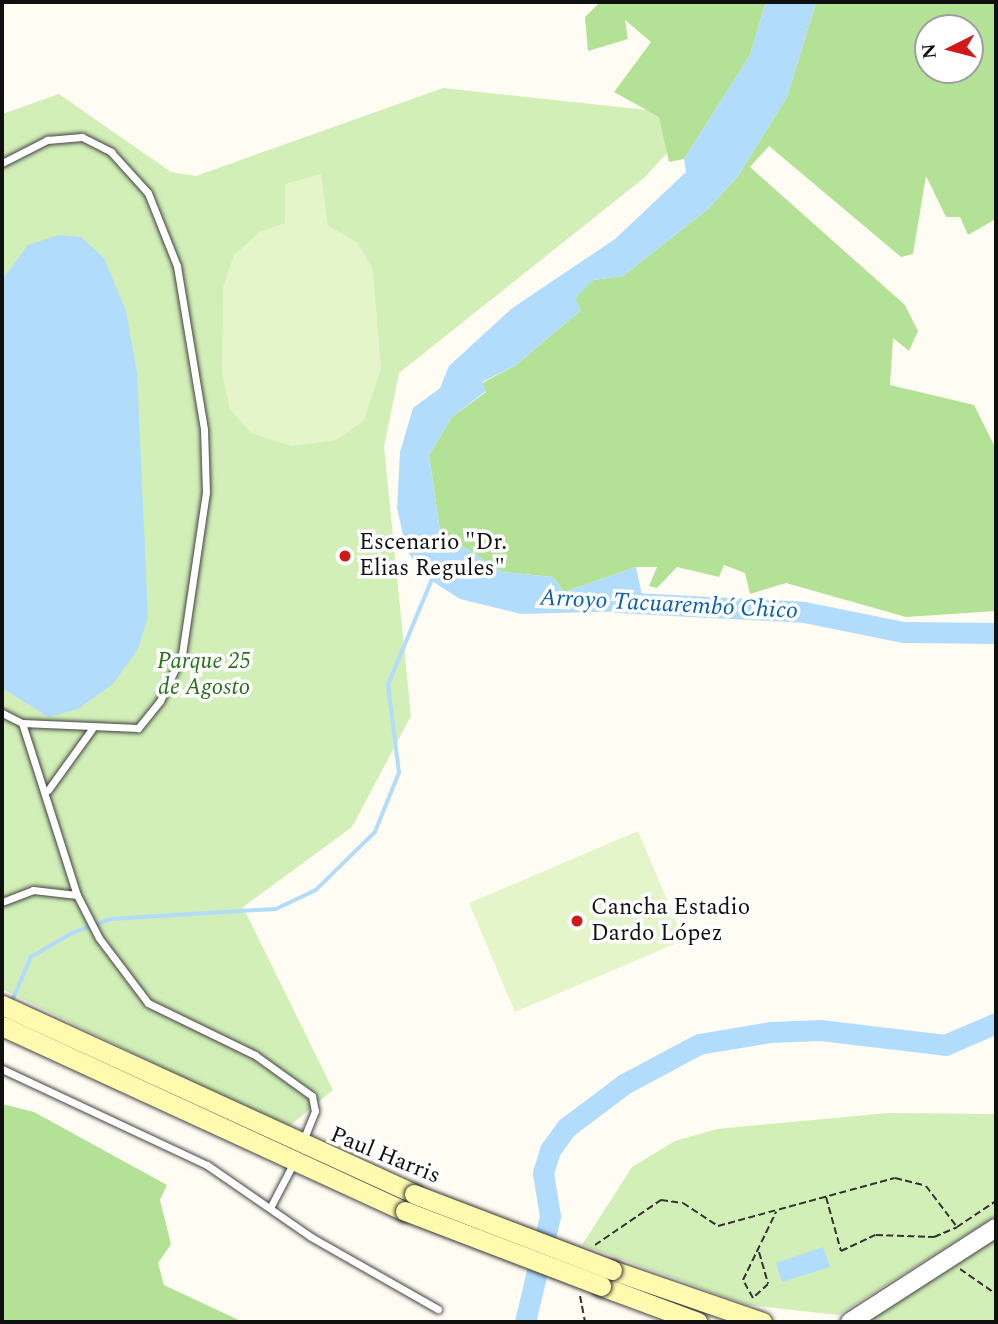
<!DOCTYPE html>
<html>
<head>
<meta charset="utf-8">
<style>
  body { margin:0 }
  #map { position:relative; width:998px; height:1324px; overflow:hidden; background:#fffdf3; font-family:Spectral,serif }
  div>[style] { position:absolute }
  .green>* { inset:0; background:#d1efb7 }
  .forest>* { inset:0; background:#b3e195 }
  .pitch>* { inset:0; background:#e4f5ca }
  .water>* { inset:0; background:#b2dcfc }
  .stream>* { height:3.5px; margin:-1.75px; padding:0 1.75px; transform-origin:1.75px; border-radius:1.75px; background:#b2dcfc }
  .river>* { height:21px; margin:-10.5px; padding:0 10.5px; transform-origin:10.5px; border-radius:10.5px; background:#b2dcfc }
  .path>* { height:2px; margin-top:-1px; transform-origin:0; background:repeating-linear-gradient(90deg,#323232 0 7px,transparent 0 10.5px) }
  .roads { filter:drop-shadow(0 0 2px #434343) drop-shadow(0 0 2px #434343) }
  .service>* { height:7px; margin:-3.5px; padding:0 3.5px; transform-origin:3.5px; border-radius:3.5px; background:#fff }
  .tertiary>* { height:18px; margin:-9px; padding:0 9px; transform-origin:9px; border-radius:9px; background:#fff }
  .secondary>* { height:19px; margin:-9.5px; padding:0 9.5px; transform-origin:9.5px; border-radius:9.5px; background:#fffaae }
  .bridges { filter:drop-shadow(0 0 2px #323232) drop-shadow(0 0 2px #323232) }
  .secondary-bridge>* { height:19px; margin:-9.5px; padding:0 9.5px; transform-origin:9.5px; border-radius:9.5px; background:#fffaae }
  .dots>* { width:19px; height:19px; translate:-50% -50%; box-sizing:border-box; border:4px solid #fff; border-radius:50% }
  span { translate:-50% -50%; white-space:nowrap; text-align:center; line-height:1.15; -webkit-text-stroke:7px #fff; paint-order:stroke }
  .poi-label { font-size:23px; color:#101010 }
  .left { translate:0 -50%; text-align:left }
  .park-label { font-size:23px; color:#267018; font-style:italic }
  .street-label { font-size:23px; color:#101010 }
  .water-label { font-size:24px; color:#0b5fb0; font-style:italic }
  .frame { position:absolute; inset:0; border:4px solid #101010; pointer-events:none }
  .north { position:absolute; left:914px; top:14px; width:70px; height:70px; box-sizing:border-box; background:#fff; border:2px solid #9f9f9f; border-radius:50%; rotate:264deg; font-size:19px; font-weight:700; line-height:28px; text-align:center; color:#101010 }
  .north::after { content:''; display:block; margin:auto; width:24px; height:32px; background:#d01918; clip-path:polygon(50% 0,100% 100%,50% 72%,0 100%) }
</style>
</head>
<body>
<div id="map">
  <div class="green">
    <i style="clip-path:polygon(443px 88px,702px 116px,644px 178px,399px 373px,384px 447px,411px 716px,352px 827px,243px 907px,333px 1090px,287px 1128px,2px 989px,2px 114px,59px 94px,171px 172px,196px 176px)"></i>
    <i style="clip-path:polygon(888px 1113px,996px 1114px,996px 1216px,838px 1315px,748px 1305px,582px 1245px,632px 1167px,675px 1141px,717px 1129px)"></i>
    <i style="clip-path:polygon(996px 1236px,996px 1322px,861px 1322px)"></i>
  </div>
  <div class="forest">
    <i style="clip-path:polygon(600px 2px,766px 2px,750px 55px,684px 159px,669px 162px,659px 117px,614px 92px,651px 42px,625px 20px,628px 39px,588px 51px,585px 17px)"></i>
    <i style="clip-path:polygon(evenodd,816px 2px,996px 2px,994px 220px,968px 235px,960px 217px,946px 217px,926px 176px,913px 254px,901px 257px,769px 146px,750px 167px,905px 305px,918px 331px,909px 351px,893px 338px,890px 385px,974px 405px,996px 449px,996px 611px,906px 617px,786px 583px,750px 594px,745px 573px,724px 565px,719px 577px,677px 567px,657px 588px,649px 586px,657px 567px,636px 567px,564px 592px,553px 577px,502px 572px,440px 531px,429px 455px,452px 417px,486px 392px,482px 383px,516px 365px,581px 310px,574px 299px,593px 280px,623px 276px,708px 209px,738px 176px,787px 97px,816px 2px,928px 28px,970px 28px,970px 70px,928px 70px,928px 28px)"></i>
    <i style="clip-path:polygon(2px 1104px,34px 1112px,167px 1185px,160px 1200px,171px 1244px,158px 1263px,164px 1285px,243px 1322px,2px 1322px)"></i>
  </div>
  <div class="pitch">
    <i style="clip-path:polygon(321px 174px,328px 226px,357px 242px,373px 270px,381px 369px,364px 420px,337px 440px,291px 446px,251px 433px,230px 409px,222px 372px,223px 287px,234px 255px,260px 232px,285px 223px,285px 184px)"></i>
    <i style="clip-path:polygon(638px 831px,684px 940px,515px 1012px,469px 903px)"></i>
  </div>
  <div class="water">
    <i style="clip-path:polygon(766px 2px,816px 2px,787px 97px,738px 176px,708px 209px,623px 276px,593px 280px,575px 299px,581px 310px,516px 365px,482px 382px,486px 391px,452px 417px,429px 455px,440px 531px,502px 572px,553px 577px,564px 592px,636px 567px,643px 600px,633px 611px,521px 614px,460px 599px,421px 574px,406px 548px,397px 508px,400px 452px,413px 408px,440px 388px,449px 366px,511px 309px,615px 239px,686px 172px,684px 159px,750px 55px)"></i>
    <i style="clip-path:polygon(58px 235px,81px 237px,104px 258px,126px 311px,137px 373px,148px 617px,138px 649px,113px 684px,78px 709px,48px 717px,2px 688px,2px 280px,28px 245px)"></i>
    <i style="clip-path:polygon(823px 1247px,830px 1267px,782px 1282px,776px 1263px)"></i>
  </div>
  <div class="stream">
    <i style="left:12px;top:1001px;width:48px;rotate:-66.6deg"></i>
    <i style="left:31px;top:957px;width:48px;rotate:-30.3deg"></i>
    <i style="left:72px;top:933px;width:41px;rotate:-19.7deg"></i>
    <i style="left:111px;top:919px;width:165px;rotate:-3.5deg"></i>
    <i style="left:276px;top:909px;width:44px;rotate:-25.4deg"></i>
    <i style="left:316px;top:890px;width:83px;rotate:-44.5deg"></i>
    <i style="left:375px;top:832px;width:64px;rotate:-67.9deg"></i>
    <i style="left:399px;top:773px;width:89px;rotate:-97.1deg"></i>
    <i style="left:388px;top:685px;width:117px;rotate:-67.4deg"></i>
  </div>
  <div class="river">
    <i style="left:616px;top:602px;width:188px;rotate:3deg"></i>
    <i style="left:804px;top:612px;width:101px;rotate:11.4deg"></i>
    <i style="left:903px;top:632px;width:93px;rotate:0.6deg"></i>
    <i style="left:525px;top:1322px;width:109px;rotate:-76.7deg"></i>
    <i style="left:550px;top:1216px;width:44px;rotate:-99.2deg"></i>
    <i style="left:543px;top:1173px;width:24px;rotate:-73deg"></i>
    <i style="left:550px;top:1150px;width:29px;rotate:-54deg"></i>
    <i style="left:567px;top:1127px;width:71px;rotate:-37deg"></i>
    <i style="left:624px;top:1084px;width:85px;rotate:-28.1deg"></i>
    <i style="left:699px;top:1044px;width:73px;rotate:-9.5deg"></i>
    <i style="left:771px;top:1032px;width:49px;rotate:-2.3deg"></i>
    <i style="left:820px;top:1030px;width:126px;rotate:6.8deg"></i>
    <i style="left:945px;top:1045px;width:56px;rotate:-23.3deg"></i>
  </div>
  <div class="path">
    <i style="left:826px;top:1197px;width:56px;rotate:74.5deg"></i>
    <i style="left:841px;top:1251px;width:38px;rotate:-25deg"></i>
    <i style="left:876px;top:1235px;width:58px;rotate:2deg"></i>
    <i style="left:934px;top:1237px;width:25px;rotate:-23deg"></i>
    <i style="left:595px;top:1245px;width:80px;rotate:-34.3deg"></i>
    <i style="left:661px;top:1200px;width:22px;rotate:8deg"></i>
    <i style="left:683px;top:1203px;width:42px;rotate:33.3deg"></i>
    <i style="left:718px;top:1226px;width:183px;rotate:-15.2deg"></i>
    <i style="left:895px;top:1178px;width:32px;rotate:14deg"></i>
    <i style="left:926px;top:1186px;width:51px;rotate:52.9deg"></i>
    <i style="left:957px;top:1227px;width:47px;rotate:-33.7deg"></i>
    <i style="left:759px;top:1252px;width:33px;rotate:74deg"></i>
    <i style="left:768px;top:1284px;width:21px;rotate:137deg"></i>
    <i style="left:753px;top:1298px;width:21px;rotate:-119deg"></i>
    <i style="left:743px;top:1280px;width:76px;rotate:-64.1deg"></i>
    <i style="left:960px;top:1269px;width:44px;rotate:34.8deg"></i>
    <i style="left:580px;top:1296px;width:26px;rotate:79deg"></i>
  </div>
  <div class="roads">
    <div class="service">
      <i style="left:2px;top:163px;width:51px;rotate:-27.1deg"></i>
      <i style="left:47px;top:140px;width:35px;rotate:-5deg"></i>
      <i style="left:82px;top:137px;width:33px;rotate:27deg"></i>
      <i style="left:111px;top:152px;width:55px;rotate:47.9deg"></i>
      <i style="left:148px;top:193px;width:79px;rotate:68.3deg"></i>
      <i style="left:177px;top:266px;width:165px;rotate:80.6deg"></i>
      <i style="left:204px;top:429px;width:63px;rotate:88.2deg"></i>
      <i style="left:206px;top:492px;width:164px;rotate:98.4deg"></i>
      <i style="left:182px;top:654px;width:52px;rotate:115.1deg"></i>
      <i style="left:160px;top:701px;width:35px;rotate:129deg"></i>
      <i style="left:138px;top:728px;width:116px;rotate:-177.5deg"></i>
      <i style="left:22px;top:723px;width:22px;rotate:-153deg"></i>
      <i style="left:22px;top:723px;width:181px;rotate:72.3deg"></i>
      <i style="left:77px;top:895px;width:48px;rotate:62.9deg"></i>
      <i style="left:99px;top:938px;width:81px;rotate:53deg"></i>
      <i style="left:148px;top:1003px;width:119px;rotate:25.9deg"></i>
      <i style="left:255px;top:1055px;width:70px;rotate:35.7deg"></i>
      <i style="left:312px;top:1096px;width:15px;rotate:79deg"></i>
      <i style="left:315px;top:1111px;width:32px;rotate:112deg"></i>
      <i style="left:48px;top:790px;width:75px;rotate:-54.2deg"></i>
      <i style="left:2px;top:902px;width:33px;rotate:-21deg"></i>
      <i style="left:33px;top:890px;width:44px;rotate:6.5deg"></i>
      <i style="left:2px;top:1069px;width:226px;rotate:25.1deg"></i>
      <i style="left:207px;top:1165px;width:126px;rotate:34.7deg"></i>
      <i style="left:311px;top:1237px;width:146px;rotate:29.6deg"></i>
      <i style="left:270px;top:1208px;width:50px;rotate:-62.4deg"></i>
    </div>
    <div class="tertiary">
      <i style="left:850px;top:1322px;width:174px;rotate:-32.8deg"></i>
    </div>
    <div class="secondary">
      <i style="left:2px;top:1005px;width:453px;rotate:24.6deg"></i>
      <i style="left:2px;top:1026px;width:443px;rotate:24.7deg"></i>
      <i style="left:612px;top:1270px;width:159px;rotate:19.1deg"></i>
      <i style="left:601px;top:1286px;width:103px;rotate:20.4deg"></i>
    </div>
  </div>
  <div class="bridges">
    <div class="secondary-bridge">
      <i style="left:414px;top:1194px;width:212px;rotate:21deg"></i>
      <i style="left:405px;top:1211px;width:210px;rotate:20.9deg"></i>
    </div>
  </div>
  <div class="dots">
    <i style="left:345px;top:556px;background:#d01918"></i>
    <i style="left:577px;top:921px;background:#d01918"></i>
  </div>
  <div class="poi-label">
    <span class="left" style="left:359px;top:556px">Escenario "Dr.<br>Elias Regules"</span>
    <span class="left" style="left:591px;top:921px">Cancha Estadio<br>Dardo López</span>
  </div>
  <div class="park-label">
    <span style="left:204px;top:675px">Parque 25<br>de Agosto</span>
  </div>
  <div class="street-label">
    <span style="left:385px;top:1156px;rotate:22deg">Paul Harris</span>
  </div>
  <div class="water-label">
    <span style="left:669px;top:605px;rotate:3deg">Arroyo Tacuarembó Chico</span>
  </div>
  <div class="frame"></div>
  <div class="north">N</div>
</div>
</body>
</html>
